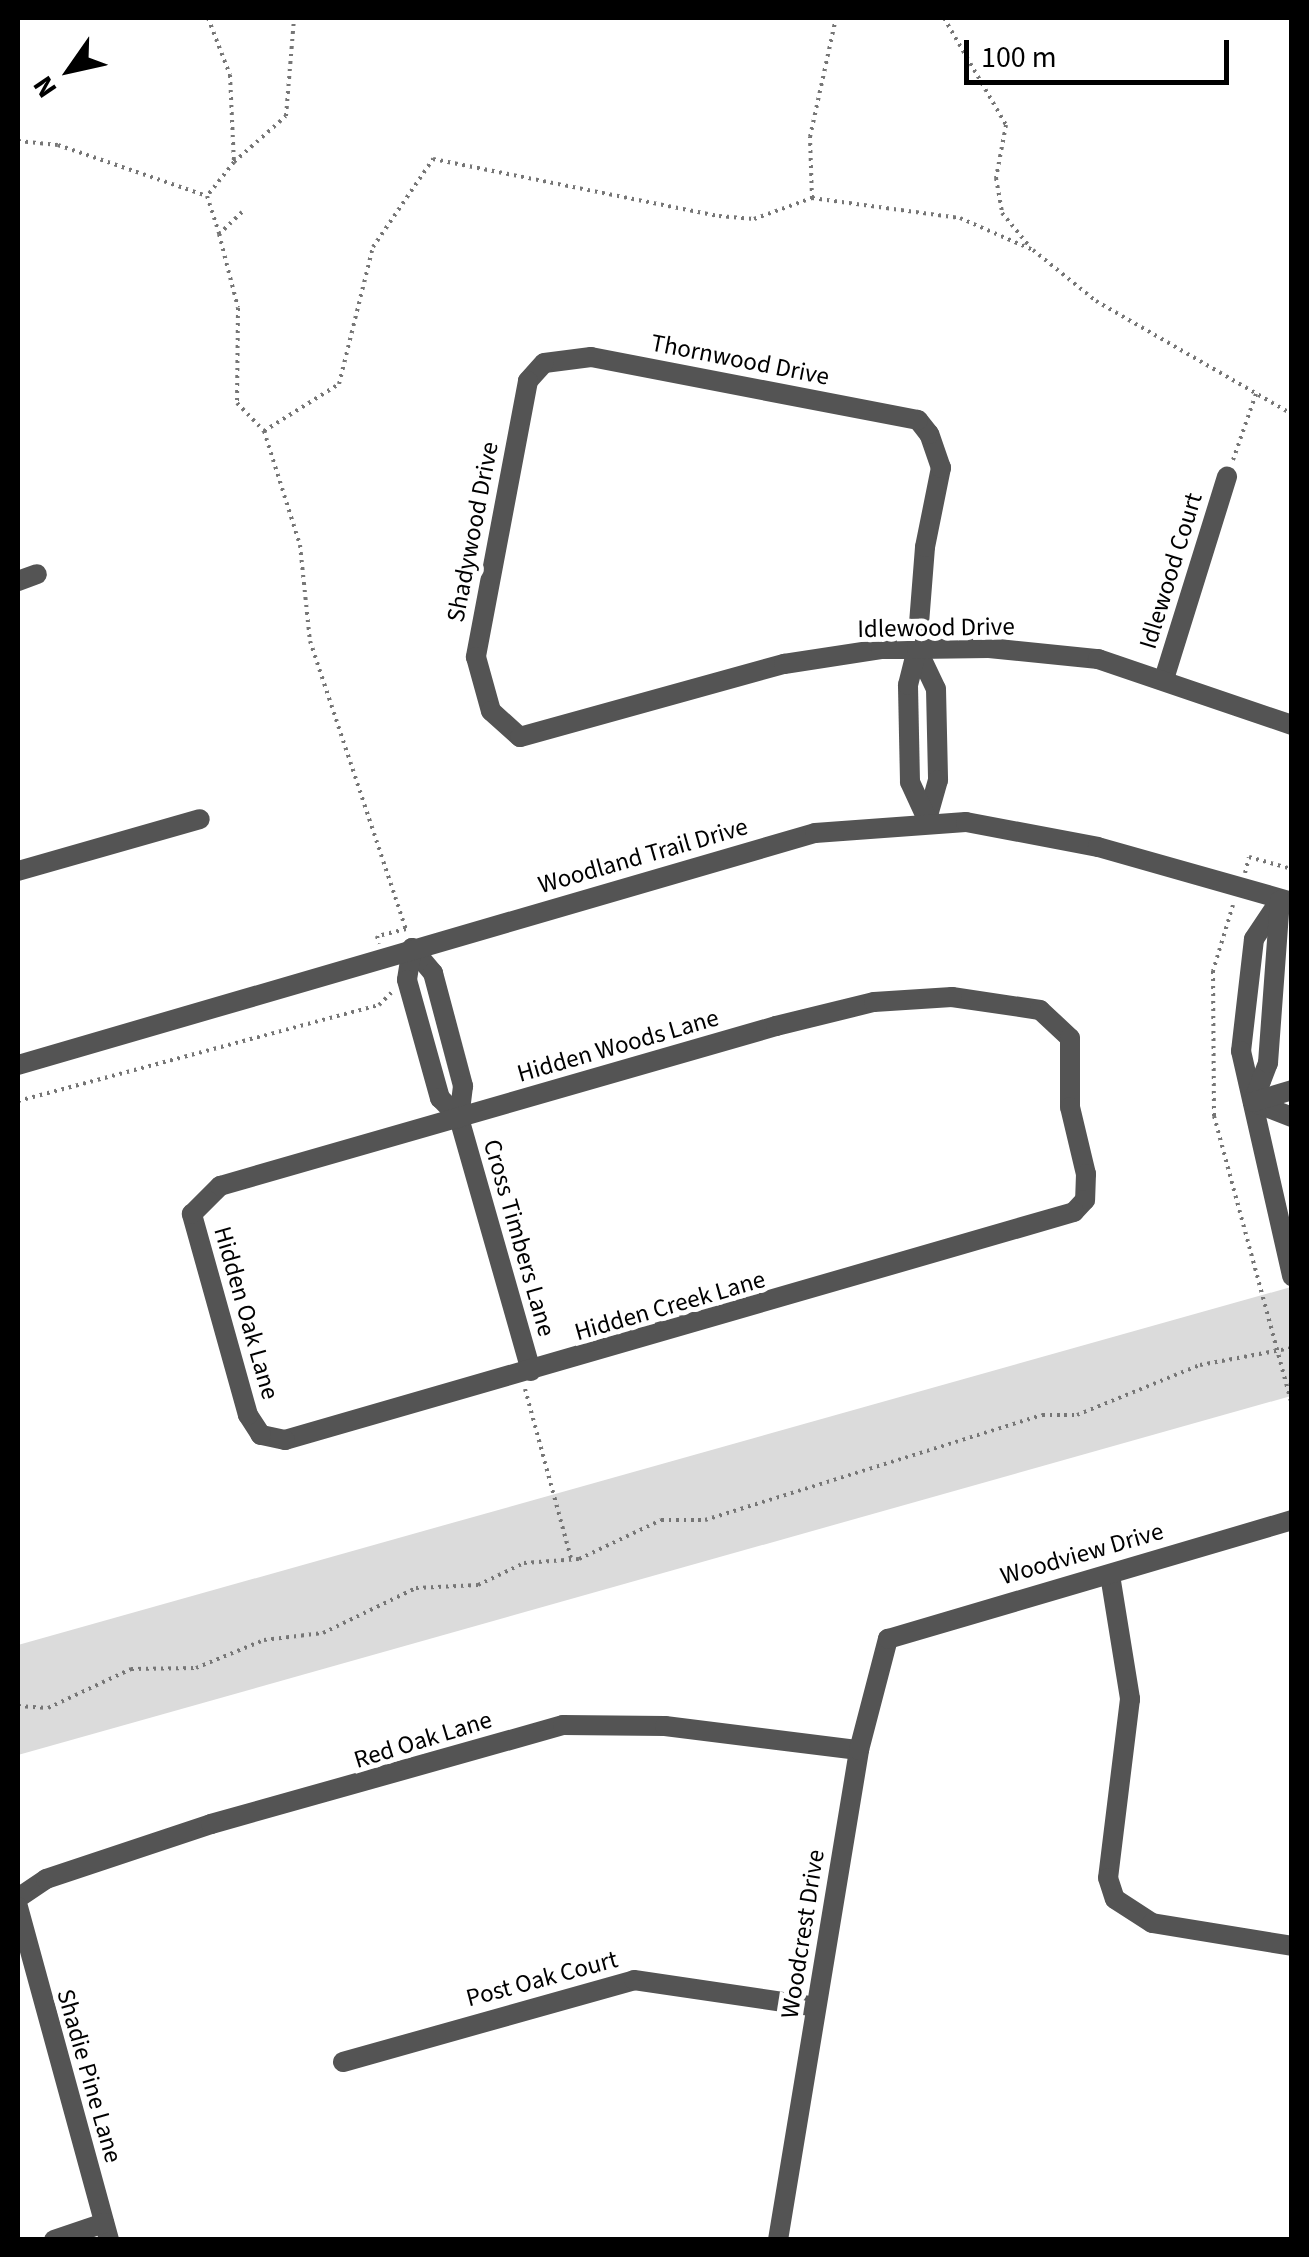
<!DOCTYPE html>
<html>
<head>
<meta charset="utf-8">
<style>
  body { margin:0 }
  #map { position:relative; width:1309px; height:2257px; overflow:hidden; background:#fff; font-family:"Source Sans 3",sans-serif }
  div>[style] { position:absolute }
  .green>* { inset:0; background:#dbdbdb }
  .path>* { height:4px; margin-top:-2px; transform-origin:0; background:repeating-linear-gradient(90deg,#767676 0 2.5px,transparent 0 7.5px) }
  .street>* { height:20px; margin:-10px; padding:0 10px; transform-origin:10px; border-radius:10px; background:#545454 }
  span { translate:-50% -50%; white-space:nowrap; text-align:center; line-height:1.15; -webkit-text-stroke:10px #fff; paint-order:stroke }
  .street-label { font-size:25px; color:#000 }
  .frame { position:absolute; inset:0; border:20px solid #000; pointer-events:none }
  .north { position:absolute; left:20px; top:20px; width:100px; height:100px; -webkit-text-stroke:8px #fff; paint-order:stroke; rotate:236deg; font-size:28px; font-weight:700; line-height:40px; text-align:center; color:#000 }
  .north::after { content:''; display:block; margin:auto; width:35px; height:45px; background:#000; clip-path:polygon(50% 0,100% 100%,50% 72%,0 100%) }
  .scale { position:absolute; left:964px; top:40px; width:265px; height:45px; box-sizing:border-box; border:5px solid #000; border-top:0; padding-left:12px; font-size:30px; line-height:35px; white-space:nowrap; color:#000; -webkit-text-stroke:8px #fff; paint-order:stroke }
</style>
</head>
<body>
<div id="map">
  <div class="green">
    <i style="clip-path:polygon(1291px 1287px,1291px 1396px,18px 1755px,18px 1645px)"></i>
  </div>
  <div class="path">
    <i style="left:208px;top:18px;width:61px;rotate:68.9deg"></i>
    <i style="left:230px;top:75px;width:87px;rotate:87.4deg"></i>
    <i style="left:234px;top:162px;width:43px;rotate:128.5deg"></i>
    <i style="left:207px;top:196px;width:40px;rotate:72deg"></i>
    <i style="left:944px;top:18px;width:124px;rotate:59.9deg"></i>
    <i style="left:1006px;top:125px;width:54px;rotate:100.7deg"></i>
    <i style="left:996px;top:178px;width:36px;rotate:80deg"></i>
    <i style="left:1002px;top:213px;width:44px;rotate:50.5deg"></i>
    <i style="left:18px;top:141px;width:40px;rotate:5.7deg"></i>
    <i style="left:58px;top:145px;width:157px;rotate:18.9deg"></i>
    <i style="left:234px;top:162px;width:69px;rotate:-41.5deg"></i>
    <i style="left:286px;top:116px;width:98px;rotate:-85.3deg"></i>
    <i style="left:812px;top:198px;width:61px;rotate:-91.9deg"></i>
    <i style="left:810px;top:137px;width:122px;rotate:-77.7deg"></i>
    <i style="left:242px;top:212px;width:32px;rotate:136deg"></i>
    <i style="left:219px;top:234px;width:76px;rotate:75.6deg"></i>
    <i style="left:238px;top:308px;width:95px;rotate:90.6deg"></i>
    <i style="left:237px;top:403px;width:39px;rotate:46deg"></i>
    <i style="left:264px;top:431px;width:89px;rotate:-32.1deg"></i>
    <i style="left:339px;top:384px;width:141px;rotate:-76.1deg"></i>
    <i style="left:373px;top:247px;width:107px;rotate:-55.7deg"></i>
    <i style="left:433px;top:159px;width:292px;rotate:11.3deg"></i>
    <i style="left:719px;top:216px;width:35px;rotate:5deg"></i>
    <i style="left:754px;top:219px;width:62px;rotate:-19.9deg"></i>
    <i style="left:812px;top:198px;width:149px;rotate:7.7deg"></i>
    <i style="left:960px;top:218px;width:80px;rotate:23.7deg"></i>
    <i style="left:1033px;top:250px;width:81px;rotate:39deg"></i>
    <i style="left:1096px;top:301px;width:226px;rotate:30deg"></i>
    <i style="left:264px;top:431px;width:120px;rotate:72.5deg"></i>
    <i style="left:300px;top:545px;width:97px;rotate:84.1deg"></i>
    <i style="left:310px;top:641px;width:304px;rotate:71.6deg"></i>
    <i style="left:406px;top:929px;width:30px;rotate:166deg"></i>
    <i style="left:377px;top:936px;width:8px;rotate:76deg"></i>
    <i style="left:1233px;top:460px;width:70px;rotate:-70.8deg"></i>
    <i style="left:1245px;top:873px;width:16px;rotate:-76deg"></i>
    <i style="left:1249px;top:857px;width:45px;rotate:15.6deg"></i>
    <i style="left:1233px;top:905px;width:69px;rotate:106.9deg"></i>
    <i style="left:1213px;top:971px;width:145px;rotate:89.6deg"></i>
    <i style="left:1214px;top:1116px;width:300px;rotate:74.9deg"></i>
    <i style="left:18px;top:1101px;width:374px;rotate:-14.9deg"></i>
    <i style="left:379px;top:1005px;width:20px;rotate:-45deg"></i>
    <i style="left:525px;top:1389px;width:175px;rotate:74.8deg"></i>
    <i style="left:18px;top:1706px;width:30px;rotate:4deg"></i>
    <i style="left:48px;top:1708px;width:92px;rotate:-25.2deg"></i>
    <i style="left:131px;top:1669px;width:65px;rotate:-0.9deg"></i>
    <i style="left:196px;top:1668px;width:74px;rotate:-22.4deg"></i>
    <i style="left:264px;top:1640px;width:59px;rotate:-6.8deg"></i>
    <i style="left:323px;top:1633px;width:103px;rotate:-25.8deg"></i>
    <i style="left:416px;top:1588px;width:62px;rotate:-2.8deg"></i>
    <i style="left:478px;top:1585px;width:51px;rotate:-25.6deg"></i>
    <i style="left:524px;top:1563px;width:55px;rotate:-4.2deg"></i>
    <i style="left:579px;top:1559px;width:91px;rotate:-25.4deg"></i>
    <i style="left:661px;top:1520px;width:44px"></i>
    <i style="left:705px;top:1520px;width:353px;rotate:-17.3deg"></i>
    <i style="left:1042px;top:1415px;width:35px"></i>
    <i style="left:1077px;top:1415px;width:133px;rotate:-22.1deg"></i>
    <i style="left:1200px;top:1365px;width:94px;rotate:-10.5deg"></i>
  </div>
  <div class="street">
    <i style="left:18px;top:581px;width:20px;rotate:-20deg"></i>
    <i style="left:917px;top:649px;width:44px;rotate:64.6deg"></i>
    <i style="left:936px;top:689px;width:91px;rotate:88.7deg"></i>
    <i style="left:938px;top:780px;width:41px;rotate:105.8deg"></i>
    <i style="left:1164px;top:679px;width:212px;rotate:-72.7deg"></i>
    <i style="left:927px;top:819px;width:41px;rotate:-114.7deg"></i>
    <i style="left:910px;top:782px;width:97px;rotate:-91.2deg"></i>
    <i style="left:908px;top:685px;width:37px;rotate:-76deg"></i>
    <i style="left:917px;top:649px;width:102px;rotate:-85.5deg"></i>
    <i style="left:925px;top:547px;width:81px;rotate:-78.6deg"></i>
    <i style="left:941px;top:468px;width:36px;rotate:-109deg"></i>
    <i style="left:929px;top:434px;width:18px;rotate:-128deg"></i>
    <i style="left:918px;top:420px;width:333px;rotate:-169.1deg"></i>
    <i style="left:591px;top:357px;width:47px;rotate:172.7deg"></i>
    <i style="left:544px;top:363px;width:24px;rotate:132deg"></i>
    <i style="left:528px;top:381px;width:281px;rotate:100.7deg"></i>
    <i style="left:476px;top:657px;width:56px;rotate:74.5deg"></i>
    <i style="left:491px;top:711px;width:39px;rotate:42deg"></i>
    <i style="left:520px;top:737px;width:274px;rotate:-15.5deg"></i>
    <i style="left:784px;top:664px;width:98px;rotate:-8.8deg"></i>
    <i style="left:881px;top:649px;width:36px"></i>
    <i style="left:917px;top:649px;width:72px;rotate:-0.8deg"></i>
    <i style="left:989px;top:648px;width:110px;rotate:5.8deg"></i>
    <i style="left:1098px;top:659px;width:205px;rotate:18.8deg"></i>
    <i style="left:18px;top:871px;width:189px;rotate:-15.9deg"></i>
    <i style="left:1280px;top:900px;width:47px;rotate:123.7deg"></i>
    <i style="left:1254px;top:939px;width:113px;rotate:96.6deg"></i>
    <i style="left:1241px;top:1051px;width:231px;rotate:77.2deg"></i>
    <i style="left:412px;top:948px;width:33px;rotate:50deg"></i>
    <i style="left:433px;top:973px;width:117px;rotate:75.1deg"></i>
    <i style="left:463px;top:1086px;width:32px;rotate:97deg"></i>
    <i style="left:459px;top:1118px;width:263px;rotate:74.1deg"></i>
    <i style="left:412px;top:948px;width:32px;rotate:99deg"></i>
    <i style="left:407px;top:980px;width:123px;rotate:74.4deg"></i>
    <i style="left:440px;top:1098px;width:28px;rotate:46deg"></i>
    <i style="left:952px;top:997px;width:89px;rotate:8.4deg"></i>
    <i style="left:1040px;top:1010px;width:41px;rotate:43deg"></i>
    <i style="left:1070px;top:1038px;width:69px;rotate:90deg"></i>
    <i style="left:1070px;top:1107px;width:69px;rotate:76.6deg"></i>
    <i style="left:1086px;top:1174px;width:26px;rotate:92deg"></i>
    <i style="left:1085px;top:1200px;width:16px;rotate:133deg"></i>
    <i style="left:1074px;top:1212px;width:821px;rotate:163.88deg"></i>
    <i style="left:285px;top:1440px;width:25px;rotate:-168deg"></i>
    <i style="left:261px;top:1435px;width:24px;rotate:-123deg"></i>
    <i style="left:248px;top:1415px;width:209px;rotate:-105.6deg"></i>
    <i style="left:192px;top:1214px;width:40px;rotate:-45deg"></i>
    <i style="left:220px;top:1186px;width:579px;rotate:-16.05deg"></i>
    <i style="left:776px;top:1026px;width:101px;rotate:-13.8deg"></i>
    <i style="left:874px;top:1002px;width:78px;rotate:-3.7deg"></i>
    <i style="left:18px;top:1065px;width:830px;rotate:-16.23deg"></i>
    <i style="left:815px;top:833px;width:151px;rotate:-4.2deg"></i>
    <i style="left:966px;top:822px;width:134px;rotate:10.7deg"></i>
    <i style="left:1098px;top:847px;width:202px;rotate:15.8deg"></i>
    <i style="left:1253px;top:1102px;width:42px;rotate:-69deg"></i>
    <i style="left:1268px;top:1063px;width:163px;rotate:-85.8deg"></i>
    <i style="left:1253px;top:1102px;width:42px;rotate:21deg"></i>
    <i style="left:1253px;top:1102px;width:41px;rotate:-17.1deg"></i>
    <i style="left:1110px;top:1575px;width:126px;rotate:80.8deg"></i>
    <i style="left:1130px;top:1699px;width:180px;rotate:97deg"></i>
    <i style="left:1108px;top:1878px;width:22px;rotate:72deg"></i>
    <i style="left:1115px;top:1899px;width:44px;rotate:33deg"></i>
    <i style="left:1152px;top:1923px;width:142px;rotate:9.3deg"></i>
    <i style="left:18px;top:1898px;width:34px;rotate:-34deg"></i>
    <i style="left:46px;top:1879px;width:174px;rotate:-18.4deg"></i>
    <i style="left:211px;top:1824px;width:366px;rotate:-15.7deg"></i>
    <i style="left:563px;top:1725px;width:102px;rotate:0.6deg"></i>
    <i style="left:665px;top:1726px;width:195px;rotate:7.1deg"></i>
    <i style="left:18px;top:1907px;width:345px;rotate:74.7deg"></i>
    <i style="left:343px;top:2062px;width:302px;rotate:-15.7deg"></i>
    <i style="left:634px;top:1980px;width:184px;rotate:8.4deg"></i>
    <i style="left:54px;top:2240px;width:53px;rotate:-18.8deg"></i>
    <i style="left:778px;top:2240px;width:497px;rotate:-80.6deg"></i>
    <i style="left:859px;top:1750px;width:115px;rotate:-75.4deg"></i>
    <i style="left:888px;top:1639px;width:421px;rotate:-16.4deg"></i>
  </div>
  <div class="street-label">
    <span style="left:740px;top:360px;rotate:11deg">Thornwood Drive</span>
    <span style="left:473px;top:532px;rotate:-79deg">Shadywood Drive</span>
    <span style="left:1171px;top:571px;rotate:-73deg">Idlewood Court</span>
    <span style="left:936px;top:628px;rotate:-1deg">Idlewood Drive</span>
    <span style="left:643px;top:856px;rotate:-16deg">Woodland Trail Drive</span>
    <span style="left:618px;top:1046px;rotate:-16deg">Hidden Woods Lane</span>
    <span style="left:519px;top:1238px;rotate:74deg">Cross Timbers Lane</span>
    <span style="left:670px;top:1306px;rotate:-16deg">Hidden Creek Lane</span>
    <span style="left:246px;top:1313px;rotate:74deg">Hidden Oak Lane</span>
    <span style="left:1082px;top:1554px;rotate:-16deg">Woodview Drive</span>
    <span style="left:423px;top:1740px;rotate:-17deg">Red Oak Lane</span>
    <span style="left:803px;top:1934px;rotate:-81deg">Woodcrest Drive</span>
    <span style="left:542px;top:1979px;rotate:-15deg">Post Oak Court</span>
    <span style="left:89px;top:2076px;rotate:74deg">Shadie Pine Lane</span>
  </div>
  <div class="frame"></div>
  <div class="north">N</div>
  <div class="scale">100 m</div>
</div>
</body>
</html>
